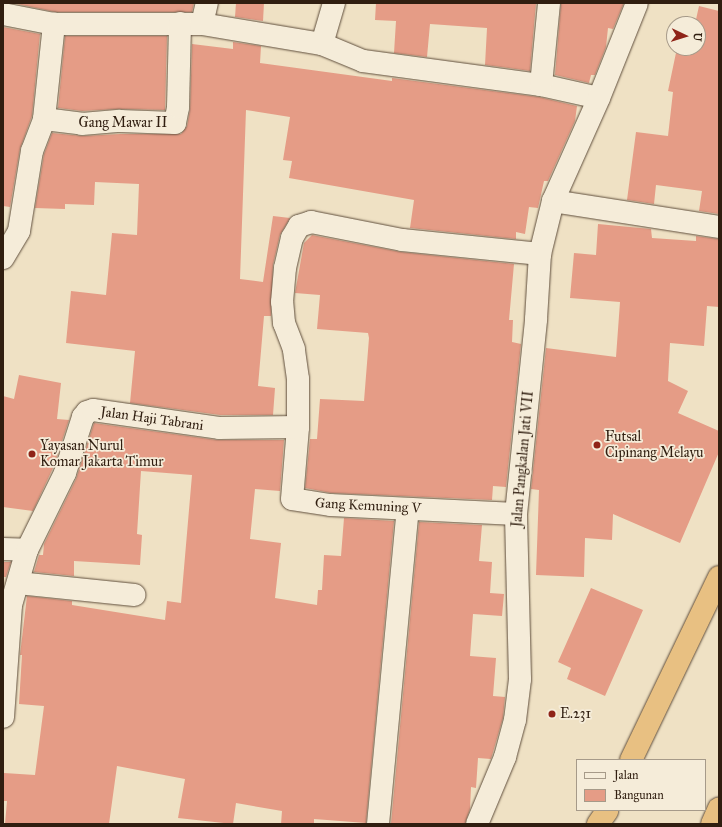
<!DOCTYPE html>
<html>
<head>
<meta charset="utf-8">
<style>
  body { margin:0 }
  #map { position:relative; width:722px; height:827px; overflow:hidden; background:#efe1c4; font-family:"IM FELL Great Primer",serif }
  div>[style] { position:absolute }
  .building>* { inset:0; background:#e59c86 }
  .roads { filter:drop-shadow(0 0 1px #604f3d) drop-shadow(0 0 1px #604f3d) }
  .minor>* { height:22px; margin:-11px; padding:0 11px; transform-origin:11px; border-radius:11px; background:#f5ecd9 }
  .motorway>* { height:22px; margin:-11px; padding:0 11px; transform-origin:11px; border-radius:11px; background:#e8c082 }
  .dots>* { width:11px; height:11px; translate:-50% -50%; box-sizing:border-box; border:2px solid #f5ecd9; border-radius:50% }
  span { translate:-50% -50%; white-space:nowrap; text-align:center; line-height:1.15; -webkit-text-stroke:3.5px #f5ecd9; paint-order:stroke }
  .street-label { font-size:14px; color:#301e10 }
  .poi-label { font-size:14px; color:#301e10 }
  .left { translate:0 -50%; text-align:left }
  .frame { position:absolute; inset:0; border:4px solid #301e10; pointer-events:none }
  .legend { position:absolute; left:576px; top:759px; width:130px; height:52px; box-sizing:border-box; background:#f5ecd9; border:1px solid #a69a89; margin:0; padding:5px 7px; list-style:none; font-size:12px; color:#301e10 }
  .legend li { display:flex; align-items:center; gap:8px; height:20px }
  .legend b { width:20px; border:1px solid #a69a89 }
  .north { position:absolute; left:666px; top:16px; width:40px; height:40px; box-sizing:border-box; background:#f5ecd9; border:1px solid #a69a89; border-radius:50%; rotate:94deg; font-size:11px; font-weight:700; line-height:16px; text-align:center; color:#301e10 }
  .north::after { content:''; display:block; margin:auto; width:14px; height:18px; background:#8f2418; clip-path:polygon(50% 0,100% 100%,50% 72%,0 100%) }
</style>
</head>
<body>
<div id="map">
  <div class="building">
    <i style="clip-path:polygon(12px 3px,194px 3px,192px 12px,55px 12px)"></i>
    <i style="clip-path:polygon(236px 3px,264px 3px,263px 21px,235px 17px)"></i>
    <i style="clip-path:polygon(376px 3px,536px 3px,530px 71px,485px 65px,487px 28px,430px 24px,427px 57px,394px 53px,396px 21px,375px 20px)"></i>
    <i style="clip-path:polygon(561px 3px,624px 3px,613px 29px,608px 28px,606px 47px,595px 75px,591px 75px,589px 83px,555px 75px)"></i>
    <i style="clip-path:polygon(699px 6px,719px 11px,719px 214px,699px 211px,702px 191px,656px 185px,654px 204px,627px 200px,636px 132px,668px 136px,673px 92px,668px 91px,677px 48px,698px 48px,698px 24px,695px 24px)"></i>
    <i style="clip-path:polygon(3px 27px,40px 34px,32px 116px,20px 149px,10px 207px,3px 206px)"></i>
    <i style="clip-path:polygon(65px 36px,167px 36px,165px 110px,119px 109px,82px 111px,58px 108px)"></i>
    <i style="clip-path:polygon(233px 42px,261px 46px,260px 63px,392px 81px,392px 78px,539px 97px,577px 106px,575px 121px,548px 181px,544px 181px,538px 208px,529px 207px,525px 234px,516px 232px,516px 239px,410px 228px,414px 200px,289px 178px,292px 161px,283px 160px,290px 117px,246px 110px,240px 279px,263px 282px,273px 216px,290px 218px,280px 235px,273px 265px,271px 316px,264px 316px,258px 386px,275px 388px,273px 415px,220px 415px,130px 403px,135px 351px,66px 343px,71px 291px,106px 295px,112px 233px,137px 235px,139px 184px,95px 182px,94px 205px,65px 204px,65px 209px,35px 208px,44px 154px,52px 133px,83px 136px,120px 134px,181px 134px,187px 126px,190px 109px,192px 44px,233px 49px)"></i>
    <i style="clip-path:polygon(598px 224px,651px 229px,652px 238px,696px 241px,696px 236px,719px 239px,719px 307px,707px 306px,704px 346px,670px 343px,668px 381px,688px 391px,678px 413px,719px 431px,719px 452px,680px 543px,613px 514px,612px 540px,585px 538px,584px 577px,536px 575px,539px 490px,531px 489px,546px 348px,616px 357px,620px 302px,570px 298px,574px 253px,596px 255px)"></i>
    <i style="clip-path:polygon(312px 235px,401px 252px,514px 264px,509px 320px,513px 320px,512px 342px,521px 344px,506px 487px,493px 486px,492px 500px,331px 493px,305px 488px,310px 439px,317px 439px,320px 399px,364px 401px,369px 338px,368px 333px,317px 329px,320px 295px,295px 293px,304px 243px)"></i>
    <i style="clip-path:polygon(19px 375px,61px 383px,57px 419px,69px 420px,53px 468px,33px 511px,3px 507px,3px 396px,14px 399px)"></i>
    <i style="clip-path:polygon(94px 423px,217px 440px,284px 440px,280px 491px,255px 489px,250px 539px,281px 543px,275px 598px,317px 605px,318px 590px,322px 590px,324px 555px,341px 556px,344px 518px,394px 521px,366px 823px,314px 819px,314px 824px,281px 824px,282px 811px,236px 803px,233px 824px,178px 818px,185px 779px,117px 766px,109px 824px,5px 824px,7px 801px,3px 801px,4px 773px,35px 775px,44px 706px,19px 704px,22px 655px,20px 655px,27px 596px,72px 601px,72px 605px,165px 620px,167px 601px,181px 603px,192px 475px,141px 471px,137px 534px,142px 535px,140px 565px,74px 561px,74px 576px,34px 572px,39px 555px,43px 555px,44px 544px,76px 479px)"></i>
    <i style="clip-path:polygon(419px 522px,482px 525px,479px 561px,492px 562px,490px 593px,504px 594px,502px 616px,473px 614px,470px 656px,496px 658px,493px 696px,505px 697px,503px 718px,491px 759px,478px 758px,476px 788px,471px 787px,470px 809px,465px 824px,391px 824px)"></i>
    <i style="clip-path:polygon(3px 562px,11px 562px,6px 577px,3px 577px)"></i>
    <i style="clip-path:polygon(591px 588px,643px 610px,605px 696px,567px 679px,571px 668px,558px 662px)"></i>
  </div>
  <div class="roads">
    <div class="minor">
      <i style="left:3px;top:14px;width:52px;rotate:11.1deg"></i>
      <i style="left:54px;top:24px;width:148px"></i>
      <i style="left:202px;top:24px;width:122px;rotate:9.5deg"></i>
      <i style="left:322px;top:44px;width:44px;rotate:22.5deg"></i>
      <i style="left:363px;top:61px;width:180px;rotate:7.7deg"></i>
      <i style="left:541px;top:85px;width:59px;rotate:12.6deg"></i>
      <i style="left:202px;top:24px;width:22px;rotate:-77deg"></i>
      <i style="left:322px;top:44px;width:43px;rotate:-73.7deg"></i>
      <i style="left:541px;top:85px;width:82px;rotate:-84.4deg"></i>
      <i style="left:44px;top:119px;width:38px;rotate:7deg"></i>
      <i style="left:82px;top:124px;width:38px;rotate:-5deg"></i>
      <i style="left:120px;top:121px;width:55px;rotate:2.1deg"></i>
      <i style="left:175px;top:123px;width:16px;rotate:-79deg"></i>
      <i style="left:178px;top:107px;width:84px;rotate:-88.6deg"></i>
      <i style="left:553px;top:201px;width:168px;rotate:8.9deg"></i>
      <i style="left:3px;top:258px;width:31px;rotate:-59deg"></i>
      <i style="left:19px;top:231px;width:81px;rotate:-80.8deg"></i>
      <i style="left:32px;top:151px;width:34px;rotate:-69deg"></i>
      <i style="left:44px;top:119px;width:96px;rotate:-84deg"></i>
      <i style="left:516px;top:514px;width:186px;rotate:-177.2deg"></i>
      <i style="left:330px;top:505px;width:38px;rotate:-171deg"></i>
      <i style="left:292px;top:499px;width:72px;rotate:-85.2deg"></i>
      <i style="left:298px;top:427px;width:48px;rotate:-90deg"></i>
      <i style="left:298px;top:379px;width:30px;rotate:-98deg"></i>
      <i style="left:294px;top:349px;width:28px;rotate:-111deg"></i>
      <i style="left:284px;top:323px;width:21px;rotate:-95deg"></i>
      <i style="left:282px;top:302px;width:34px;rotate:-85deg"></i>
      <i style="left:285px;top:268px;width:31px;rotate:-77deg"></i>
      <i style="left:292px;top:238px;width:14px;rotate:-60deg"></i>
      <i style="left:299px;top:226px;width:13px;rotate:-18deg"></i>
      <i style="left:311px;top:222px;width:93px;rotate:11.2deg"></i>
      <i style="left:402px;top:240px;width:139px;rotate:5.8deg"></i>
      <i style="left:3px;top:549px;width:24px;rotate:2deg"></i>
      <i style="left:18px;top:583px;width:117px;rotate:5.9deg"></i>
      <i style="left:3px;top:717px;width:112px;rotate:-85.9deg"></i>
      <i style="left:11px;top:605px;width:57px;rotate:-73.8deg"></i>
      <i style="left:27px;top:550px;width:86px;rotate:-63.7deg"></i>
      <i style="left:65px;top:473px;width:59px;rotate:-72.2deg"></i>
      <i style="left:83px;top:417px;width:6px;rotate:-51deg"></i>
      <i style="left:87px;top:412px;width:6px;rotate:-18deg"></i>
      <i style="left:93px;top:410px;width:127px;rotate:8.1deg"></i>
      <i style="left:219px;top:428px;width:79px;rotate:-0.7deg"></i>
      <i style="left:378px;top:824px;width:316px;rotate:-84.6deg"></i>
      <i style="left:477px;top:824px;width:73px;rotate:-67.3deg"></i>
      <i style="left:505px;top:757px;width:38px;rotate:-75deg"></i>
      <i style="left:515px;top:720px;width:41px;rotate:-83deg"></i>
      <i style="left:520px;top:679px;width:165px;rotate:-91.4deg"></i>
      <i style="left:516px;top:514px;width:196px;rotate:-84.1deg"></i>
      <i style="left:536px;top:319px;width:65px;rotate:-86.5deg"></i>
      <i style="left:540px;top:254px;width:55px;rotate:-76.2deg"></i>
      <i style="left:553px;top:201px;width:113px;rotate:-65.9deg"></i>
      <i style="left:599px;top:98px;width:102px;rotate:-68.2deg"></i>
    </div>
    <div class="motorway">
      <i style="left:631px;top:760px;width:203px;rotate:-64.3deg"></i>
      <i style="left:598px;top:824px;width:16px;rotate:-55deg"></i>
      <i style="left:712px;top:824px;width:17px;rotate:-66deg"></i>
    </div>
  </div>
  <div class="dots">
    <i style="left:597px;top:445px;background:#8f2418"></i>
    <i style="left:32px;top:454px;background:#8f2418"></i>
    <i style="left:552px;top:714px;background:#8f2418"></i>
  </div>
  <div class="street-label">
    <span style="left:123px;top:123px">Gang Mawar II</span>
    <span style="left:152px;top:419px;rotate:8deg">Jalan Haji Tabrani</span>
    <span style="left:523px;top:459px;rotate:-85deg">Jalan Pangkalan Jati VII</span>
    <span style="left:368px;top:506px;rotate:3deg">Gang Kemuning V</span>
  </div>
  <div class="poi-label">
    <span class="left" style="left:605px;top:445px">Futsal<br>Cipinang Melayu</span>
    <span class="left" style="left:40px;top:454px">Yayasan Nurul<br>Komar Jakarta Timur</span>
    <span class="left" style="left:560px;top:714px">E.231</span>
  </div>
  <div class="frame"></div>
  <ul class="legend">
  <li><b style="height:5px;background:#f5ecd9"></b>Jalan</li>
  <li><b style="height:11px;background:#e59c86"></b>Bangunan</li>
  </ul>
  <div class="north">U</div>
</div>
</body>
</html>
